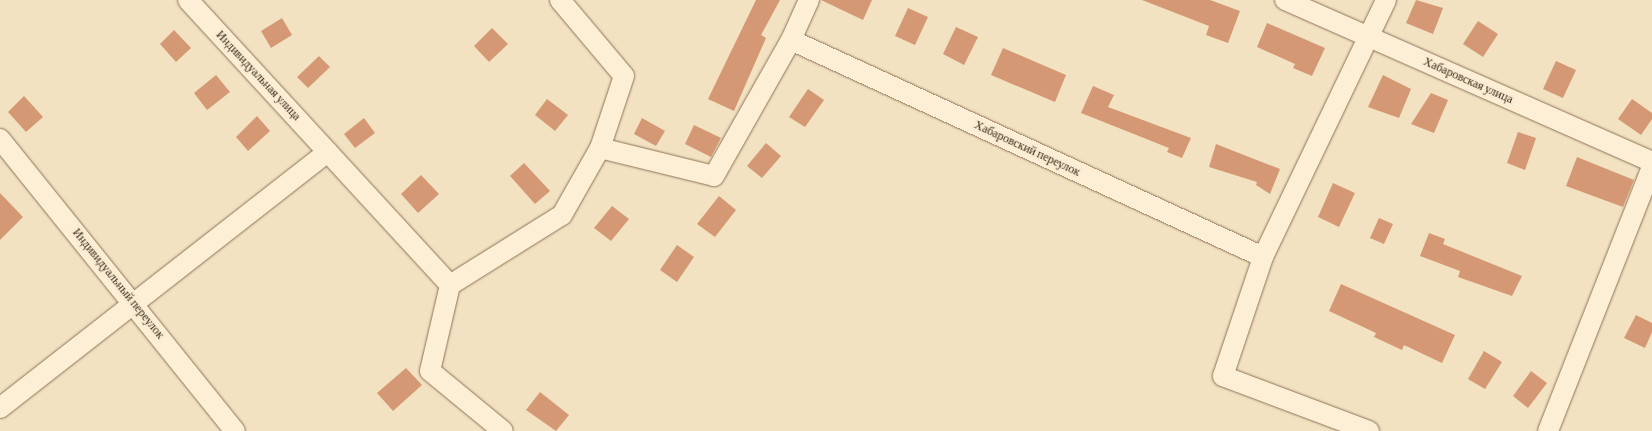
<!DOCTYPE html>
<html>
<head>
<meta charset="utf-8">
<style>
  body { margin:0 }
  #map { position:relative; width:1652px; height:431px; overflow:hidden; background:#f2e2c1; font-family:"Crimson Pro",serif }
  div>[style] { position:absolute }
  .building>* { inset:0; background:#d49974 }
  .roads { filter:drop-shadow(0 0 1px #8e7257) drop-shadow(0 0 1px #8e7257) }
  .street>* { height:20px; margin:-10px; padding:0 10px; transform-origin:10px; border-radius:10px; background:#fcefd6 }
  span { translate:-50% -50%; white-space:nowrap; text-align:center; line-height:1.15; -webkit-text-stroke:5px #f9ecd2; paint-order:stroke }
  .street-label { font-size:12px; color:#3c2b1c }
</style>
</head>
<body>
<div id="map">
  <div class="building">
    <i style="clip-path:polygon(756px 0,780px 0,761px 35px,766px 38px,734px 111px,708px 99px)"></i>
    <i style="clip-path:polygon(821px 0,872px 0,863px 20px)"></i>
    <i style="clip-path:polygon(1142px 0,1210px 0,1240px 11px,1228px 43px,1206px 35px,1209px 26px)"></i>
    <i style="clip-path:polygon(1416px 0,1443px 8px,1433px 34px,1406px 23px)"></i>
    <i style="clip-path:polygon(908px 8px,928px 17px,915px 45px,895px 36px)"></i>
    <i style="clip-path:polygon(282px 18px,292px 35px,271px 48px,261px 31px)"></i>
    <i style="clip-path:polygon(1478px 21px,1498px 34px,1483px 57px,1463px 44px)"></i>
    <i style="clip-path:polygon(1267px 23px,1325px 48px,1312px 76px,1293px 68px,1295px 64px,1257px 47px)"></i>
    <i style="clip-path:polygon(956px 27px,978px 37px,964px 65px,943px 54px)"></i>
    <i style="clip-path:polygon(492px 28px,508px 44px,489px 62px,474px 46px)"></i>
    <i style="clip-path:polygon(174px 30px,191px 48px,176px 62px,160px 44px)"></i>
    <i style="clip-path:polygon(1003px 48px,1066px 75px,1055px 102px,991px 75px)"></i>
    <i style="clip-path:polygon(319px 56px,330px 67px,308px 88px,297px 77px)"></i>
    <i style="clip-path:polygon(1556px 61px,1576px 70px,1563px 98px,1543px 89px)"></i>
    <i style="clip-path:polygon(216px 75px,230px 92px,207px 110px,194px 93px)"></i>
    <i style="clip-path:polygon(1383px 75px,1411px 89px,1399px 118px,1368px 107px)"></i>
    <i style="clip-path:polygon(1093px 86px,1114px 95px,1108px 107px,1191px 138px,1182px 158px,1167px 152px,1169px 148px,1081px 113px)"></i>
    <i style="clip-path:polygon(808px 89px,824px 100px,805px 127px,789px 117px)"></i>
    <i style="clip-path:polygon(1431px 93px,1448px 100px,1434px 133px,1411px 124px)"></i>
    <i style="clip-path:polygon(24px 96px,43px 117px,26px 132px,8px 112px)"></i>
    <i style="clip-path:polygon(547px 99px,568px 115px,555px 131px,535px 115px)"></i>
    <i style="clip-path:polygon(1632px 99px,1652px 113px,1652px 119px,1641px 135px,1618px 119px)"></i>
    <i style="clip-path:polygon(257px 116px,270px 131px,248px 151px,236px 137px)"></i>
    <i style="clip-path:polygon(364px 118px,375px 133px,355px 148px,344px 134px)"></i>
    <i style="clip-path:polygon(642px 118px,665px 131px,656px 146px,634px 134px)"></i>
    <i style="clip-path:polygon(694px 125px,721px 138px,711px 157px,685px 144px)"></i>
    <i style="clip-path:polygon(1518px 132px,1536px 138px,1525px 170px,1507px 163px)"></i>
    <i style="clip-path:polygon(766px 143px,781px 156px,762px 178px,747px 166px)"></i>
    <i style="clip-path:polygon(1216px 144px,1280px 169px,1270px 194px,1256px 185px,1257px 182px,1209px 167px)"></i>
    <i style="clip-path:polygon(1577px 157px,1634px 180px,1623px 207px,1566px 186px)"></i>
    <i style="clip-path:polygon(524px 163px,550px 191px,535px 204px,510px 176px)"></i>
    <i style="clip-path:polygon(421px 175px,439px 194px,418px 213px,401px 194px)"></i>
    <i style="clip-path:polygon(1333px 183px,1355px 193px,1339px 227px,1318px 217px)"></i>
    <i style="clip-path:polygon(0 193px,23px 217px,0 240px)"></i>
    <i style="clip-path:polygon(719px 196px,736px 210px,715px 237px,697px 224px)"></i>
    <i style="clip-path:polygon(612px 206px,629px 219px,611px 241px,594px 228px)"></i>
    <i style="clip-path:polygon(1379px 218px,1393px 224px,1384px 244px,1370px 238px)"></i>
    <i style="clip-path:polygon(1429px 233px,1445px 239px,1443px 244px,1522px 276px,1512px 296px,1458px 277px,1460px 271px,1420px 256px)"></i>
    <i style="clip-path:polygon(677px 245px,694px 257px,677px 282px,660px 270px)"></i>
    <i style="clip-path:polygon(1341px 284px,1455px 335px,1442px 363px,1404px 345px,1402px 350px,1374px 337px,1376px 333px,1329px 311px)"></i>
    <i style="clip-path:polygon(1636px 315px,1652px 323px,1652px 332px,1645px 348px,1624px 338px)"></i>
    <i style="clip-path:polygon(1484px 351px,1502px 362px,1485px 389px,1468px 379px)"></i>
    <i style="clip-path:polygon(406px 368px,422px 385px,393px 411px,377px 393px)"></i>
    <i style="clip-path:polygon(1531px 371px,1547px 383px,1528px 408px,1513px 396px)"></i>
    <i style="clip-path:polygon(540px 392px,569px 415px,556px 431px,526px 410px)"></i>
  </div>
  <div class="roads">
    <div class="street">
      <i style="left:188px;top:0;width:387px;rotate:47.4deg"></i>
      <i style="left:450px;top:285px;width:88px;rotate:103.1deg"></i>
      <i style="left:430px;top:371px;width:94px;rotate:39.4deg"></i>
      <i style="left:560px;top:0;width:99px;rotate:49.9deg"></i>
      <i style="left:624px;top:76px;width:76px;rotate:108.4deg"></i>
      <i style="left:600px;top:148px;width:117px;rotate:13.8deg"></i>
      <i style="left:714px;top:176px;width:156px;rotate:-60.5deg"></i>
      <i style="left:791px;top:40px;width:44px;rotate:-65.8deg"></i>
      <i style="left:1285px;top:0;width:401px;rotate:23.8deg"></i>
      <i style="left:791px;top:40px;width:519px;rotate:24.69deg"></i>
      <i style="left:0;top:139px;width:375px;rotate:51.2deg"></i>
      <i style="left:450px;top:285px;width:132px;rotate:-32deg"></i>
      <i style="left:562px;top:215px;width:77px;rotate:-60.4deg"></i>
      <i style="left:0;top:408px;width:416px;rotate:-38deg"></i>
      <i style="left:1369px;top:431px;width:156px;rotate:-159.4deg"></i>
      <i style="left:1223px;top:376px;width:126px;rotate:-71.4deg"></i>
      <i style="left:1263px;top:257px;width:285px;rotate:-64.4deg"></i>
      <i style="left:1548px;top:431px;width:284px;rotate:-68.5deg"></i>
    </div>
  </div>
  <div class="street-label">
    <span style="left:258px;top:76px;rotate:47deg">Индивидуальная улица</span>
    <span style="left:1468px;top:81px;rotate:24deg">Хабаровская улица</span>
    <span style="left:1027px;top:149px;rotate:25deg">Хабаровский переулок</span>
    <span style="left:118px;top:284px;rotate:51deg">Индивидуальный переулок</span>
  </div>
</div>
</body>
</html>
